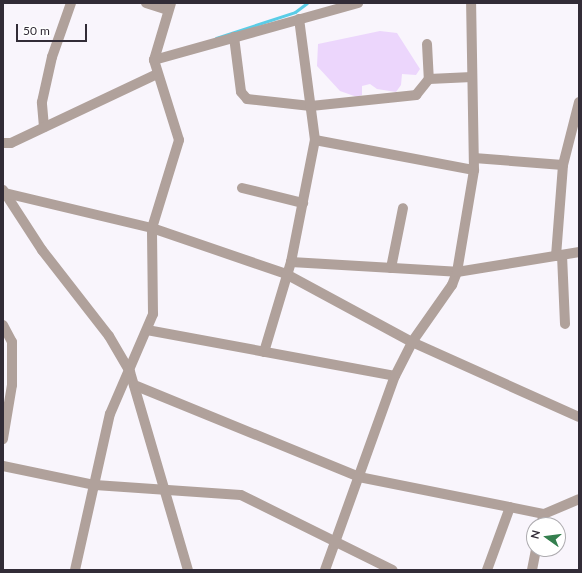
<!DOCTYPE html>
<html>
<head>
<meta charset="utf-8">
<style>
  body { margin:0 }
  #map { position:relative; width:582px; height:573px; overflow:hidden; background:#f9f5fc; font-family:Lato,sans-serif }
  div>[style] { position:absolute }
  .green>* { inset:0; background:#ecd6fc }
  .stream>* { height:3px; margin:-1.5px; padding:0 1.5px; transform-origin:1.5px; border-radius:1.5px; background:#5acde7 }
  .minor>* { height:10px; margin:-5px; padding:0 5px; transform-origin:5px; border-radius:5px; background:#b0a19b }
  span { translate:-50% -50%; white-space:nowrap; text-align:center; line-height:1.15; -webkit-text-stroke:4px #fff; paint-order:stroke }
  .frame { position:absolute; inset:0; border:4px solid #322c37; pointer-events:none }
  .north { position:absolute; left:526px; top:517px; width:40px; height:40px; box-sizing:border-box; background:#fff; border:1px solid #adabaf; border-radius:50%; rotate:284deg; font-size:11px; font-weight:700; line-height:16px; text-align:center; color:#322c37 }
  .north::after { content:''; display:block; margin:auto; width:14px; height:18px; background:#347f4e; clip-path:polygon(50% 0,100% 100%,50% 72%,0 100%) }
  .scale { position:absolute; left:16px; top:24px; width:71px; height:18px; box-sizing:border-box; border:2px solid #322c37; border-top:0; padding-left:5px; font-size:12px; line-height:14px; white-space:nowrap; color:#322c37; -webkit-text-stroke:3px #fff; paint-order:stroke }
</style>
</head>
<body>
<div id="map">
  <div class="green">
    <i style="clip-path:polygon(380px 31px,397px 33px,420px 69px,416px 75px,402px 74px,401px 85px,396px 92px,377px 89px,370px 84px,362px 86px,362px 95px,357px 97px,340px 91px,317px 66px,318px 44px)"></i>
  </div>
  <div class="stream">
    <i style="left:216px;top:38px;width:83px;rotate:-18.2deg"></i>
    <i style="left:295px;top:12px;width:15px;rotate:-37deg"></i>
  </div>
  <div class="minor">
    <i style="left:146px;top:3px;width:23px;rotate:18deg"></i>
    <i style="left:234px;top:37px;width:55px;rotate:82.7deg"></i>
    <i style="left:241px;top:92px;width:9px;rotate:49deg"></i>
    <i style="left:247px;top:99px;width:64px;rotate:6.2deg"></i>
    <i style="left:311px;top:106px;width:106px;rotate:-6deg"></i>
    <i style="left:416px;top:95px;width:21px;rotate:-51deg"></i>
    <i style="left:427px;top:44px;width:35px;rotate:87deg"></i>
    <i style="left:429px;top:79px;width:43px;rotate:-2.7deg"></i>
    <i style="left:154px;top:60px;width:212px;rotate:-15.6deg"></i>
    <i style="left:44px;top:127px;width:25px;rotate:-95deg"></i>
    <i style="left:42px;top:102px;width:46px;rotate:-77.5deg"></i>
    <i style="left:52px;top:57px;width:57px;rotate:-70.6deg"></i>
    <i style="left:315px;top:140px;width:162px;rotate:10.7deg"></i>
    <i style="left:3px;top:143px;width:8px"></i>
    <i style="left:11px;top:143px;width:161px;rotate:-25.3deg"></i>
    <i style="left:474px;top:158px;width:89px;rotate:4.5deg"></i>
    <i style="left:242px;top:188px;width:63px;rotate:13.8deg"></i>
    <i style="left:3px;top:190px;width:72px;rotate:57deg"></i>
    <i style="left:42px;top:250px;width:109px;rotate:52.1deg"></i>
    <i style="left:109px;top:336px;width:42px;rotate:59.7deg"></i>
    <i style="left:130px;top:372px;width:206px;rotate:73.7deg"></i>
    <i style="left:5px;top:193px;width:151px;rotate:13.4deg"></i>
    <i style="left:152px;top:228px;width:142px;rotate:18.9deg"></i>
    <i style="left:286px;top:274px;width:143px;rotate:28.4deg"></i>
    <i style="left:412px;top:342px;width:183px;rotate:24.2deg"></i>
    <i style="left:562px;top:255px;width:69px;rotate:87.5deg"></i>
    <i style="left:556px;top:256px;width:91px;rotate:-85.6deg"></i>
    <i style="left:563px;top:165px;width:65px;rotate:-75.7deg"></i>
    <i style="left:291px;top:262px;width:166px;rotate:3.4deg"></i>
    <i style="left:457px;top:272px;width:124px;rotate:-9.3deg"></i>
    <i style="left:391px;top:268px;width:61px;rotate:-78.7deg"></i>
    <i style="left:3px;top:325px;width:19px;rotate:62deg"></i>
    <i style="left:12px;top:342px;width:43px;rotate:90deg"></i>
    <i style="left:12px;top:385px;width:55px;rotate:99.5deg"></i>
    <i style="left:147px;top:330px;width:252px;rotate:10.5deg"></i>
    <i style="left:264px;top:352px;width:94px;rotate:-73.3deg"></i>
    <i style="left:291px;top:262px;width:124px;rotate:-78.9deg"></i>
    <i style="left:315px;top:140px;width:122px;rotate:-97.5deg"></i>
    <i style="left:134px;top:385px;width:243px;rotate:22.2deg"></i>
    <i style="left:359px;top:477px;width:189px;rotate:11.3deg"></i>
    <i style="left:544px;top:514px;width:38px;rotate:-23deg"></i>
    <i style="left:3px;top:466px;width:94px;rotate:11.7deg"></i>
    <i style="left:95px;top:485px;width:146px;rotate:3.9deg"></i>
    <i style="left:241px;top:495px;width:169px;rotate:26.3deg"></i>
    <i style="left:541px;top:525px;width:11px;rotate:-75deg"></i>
    <i style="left:75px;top:570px;width:160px;rotate:-77.4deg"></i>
    <i style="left:110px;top:414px;width:109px;rotate:-66.7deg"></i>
    <i style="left:153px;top:314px;width:86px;rotate:-90.7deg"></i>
    <i style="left:152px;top:228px;width:92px;rotate:-72.9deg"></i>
    <i style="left:179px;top:140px;width:84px;rotate:-107.4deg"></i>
    <i style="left:154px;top:60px;width:59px;rotate:-73.4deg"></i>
    <i style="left:325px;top:570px;width:206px;rotate:-70.2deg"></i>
    <i style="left:395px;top:376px;width:38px;rotate:-63deg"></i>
    <i style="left:412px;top:342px;width:70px;rotate:-54.9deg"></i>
    <i style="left:452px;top:285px;width:14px;rotate:-69deg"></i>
    <i style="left:457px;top:272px;width:103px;rotate:-80.5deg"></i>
    <i style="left:474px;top:170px;width:167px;rotate:-91deg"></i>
    <i style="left:487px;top:570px;width:67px;rotate:-69.9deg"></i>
    <i style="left:532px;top:570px;width:21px;rotate:-79deg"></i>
  </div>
  <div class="frame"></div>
  <div class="north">N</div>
  <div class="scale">50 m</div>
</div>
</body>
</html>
